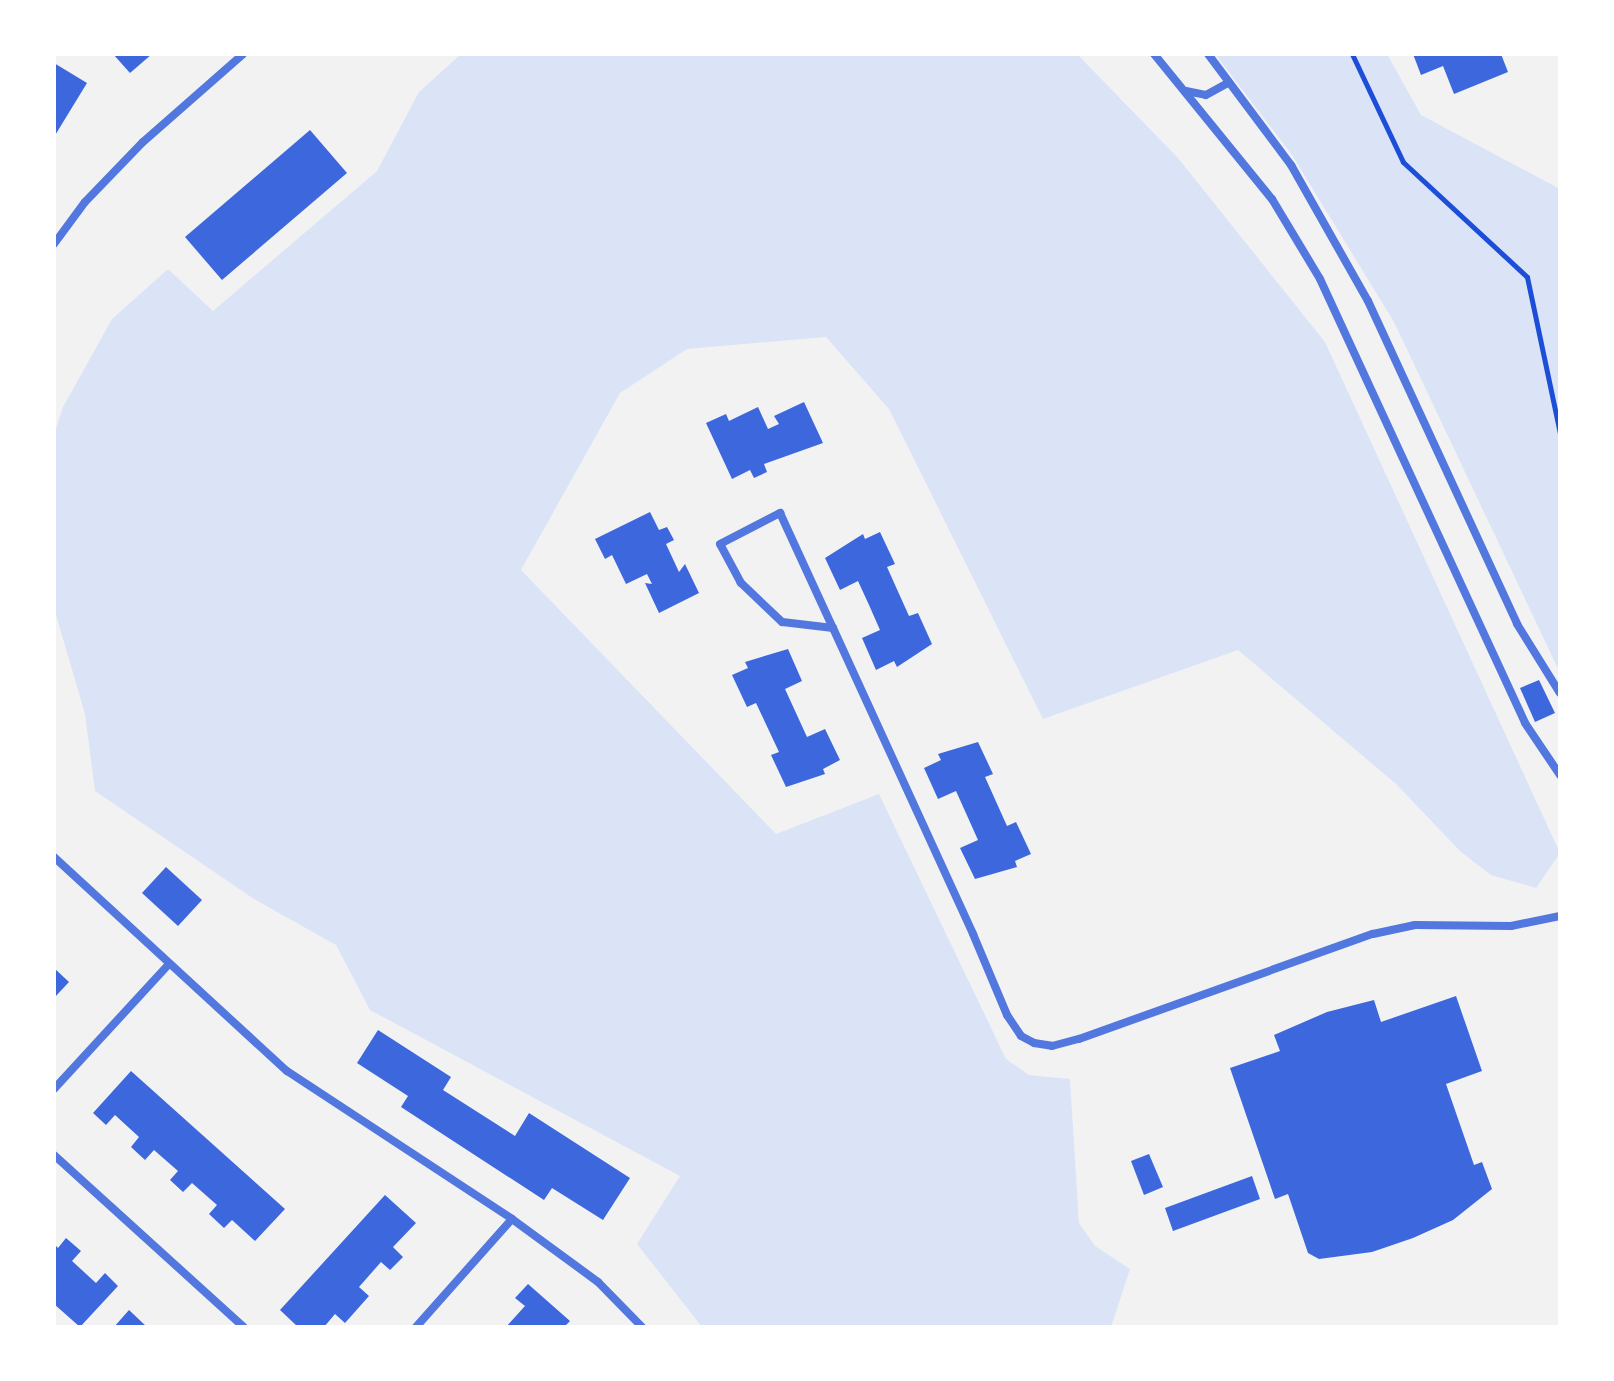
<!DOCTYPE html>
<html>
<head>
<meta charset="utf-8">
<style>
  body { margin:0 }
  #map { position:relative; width:1614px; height:1381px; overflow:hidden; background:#f2f2f2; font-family:Lato,sans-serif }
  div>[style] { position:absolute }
  .green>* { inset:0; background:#dbe4f7 }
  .building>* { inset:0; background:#3d67dc }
  .path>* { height:5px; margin:-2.5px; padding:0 2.5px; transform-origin:2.5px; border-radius:2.5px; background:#1d4ed8 }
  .minor>* { height:8px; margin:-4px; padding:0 4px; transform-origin:4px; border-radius:4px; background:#5277de }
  span { translate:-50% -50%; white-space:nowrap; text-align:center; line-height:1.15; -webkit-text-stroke:6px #fff; paint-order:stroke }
  .frame { position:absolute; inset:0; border:56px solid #fff; pointer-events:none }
</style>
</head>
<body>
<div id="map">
  <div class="green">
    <i style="clip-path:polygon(461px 54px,1077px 54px,1178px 158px,1325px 342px,1560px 853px,1536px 888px,1491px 875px,1461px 852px,1396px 784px,1238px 650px,1043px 719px,889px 409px,826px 337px,687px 349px,620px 393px,521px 570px,776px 834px,879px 794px,1006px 1059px,1029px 1075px,1070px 1079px,1079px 1223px,1095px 1246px,1130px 1269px,1111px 1327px,702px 1327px,637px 1244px,680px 1176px,370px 1010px,336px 945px,254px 899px,95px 791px,85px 714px,54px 608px,54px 435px,63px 407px,112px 319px,168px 269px,213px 311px,377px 171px,419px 92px)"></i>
    <i style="clip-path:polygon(1215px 54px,1387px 54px,1421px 115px,1560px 189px,1560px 673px,1394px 322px,1292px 155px)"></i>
  </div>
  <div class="building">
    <i style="clip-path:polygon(113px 54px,152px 54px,130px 73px)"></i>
    <i style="clip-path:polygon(1413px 54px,1501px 54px,1508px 72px,1454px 94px,1443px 66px,1421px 75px)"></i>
    <i style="clip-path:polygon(54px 63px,87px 83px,54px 137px)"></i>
    <i style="clip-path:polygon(310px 130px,347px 173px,222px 280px,185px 237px)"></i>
    <i style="clip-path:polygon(804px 402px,823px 443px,764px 464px,767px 472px,754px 478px,750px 470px,732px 479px,706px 423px,726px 414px,729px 421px,758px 407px,768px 429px,779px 424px,774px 416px)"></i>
    <i style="clip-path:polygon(650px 512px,659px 530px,667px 527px,674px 540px,666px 544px,679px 572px,685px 564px,699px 593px,659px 613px,645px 583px,652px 584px,647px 574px,626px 584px,612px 555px,605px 559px,595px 539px)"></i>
    <i style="clip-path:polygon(880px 532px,895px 564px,887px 567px,909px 616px,918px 613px,932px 644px,897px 667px,894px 661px,876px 670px,862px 638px,880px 630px,869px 605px,858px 581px,840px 590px,825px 558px,863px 534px,865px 539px)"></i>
    <i style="clip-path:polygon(788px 649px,802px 681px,785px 689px,807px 737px,825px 729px,840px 760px,823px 769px,825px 774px,786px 787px,771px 755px,779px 752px,756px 703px,747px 707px,732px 675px,748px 668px,745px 662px)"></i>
    <i style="clip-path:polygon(1539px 680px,1555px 713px,1535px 722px,1520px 688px)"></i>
    <i style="clip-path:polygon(978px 742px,993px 774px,985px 777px,1007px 826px,1016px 822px,1031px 854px,1015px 861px,1017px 867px,975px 879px,960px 848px,978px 840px,956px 791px,938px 799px,924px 768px,941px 760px,938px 754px)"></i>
    <i style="clip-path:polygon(166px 867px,202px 900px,178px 926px,142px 893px)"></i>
    <i style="clip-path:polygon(54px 968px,69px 982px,54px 998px)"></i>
    <i style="clip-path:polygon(1456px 996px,1482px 1071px,1446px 1084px,1474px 1165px,1482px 1162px,1492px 1189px,1453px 1220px,1413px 1238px,1372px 1252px,1319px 1259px,1308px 1253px,1288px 1194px,1275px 1199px,1230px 1068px,1280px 1051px,1274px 1035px,1327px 1012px,1374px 1000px,1381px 1022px)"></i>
    <i style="clip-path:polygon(378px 1030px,451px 1077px,443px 1090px,515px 1136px,529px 1113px,630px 1178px,603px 1220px,552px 1188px,544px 1200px,401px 1107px,408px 1096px,357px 1063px)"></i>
    <i style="clip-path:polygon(131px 1071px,285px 1209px,255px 1241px,232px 1220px,224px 1228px,209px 1214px,217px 1205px,192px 1183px,183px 1192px,170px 1180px,178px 1171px,154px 1150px,145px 1160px,131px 1147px,139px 1137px,115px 1115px,106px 1125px,93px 1113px)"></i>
    <i style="clip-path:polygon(1149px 1154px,1163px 1187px,1144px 1195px,1131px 1161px)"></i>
    <i style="clip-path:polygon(1252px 1176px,1260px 1199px,1173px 1231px,1165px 1208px)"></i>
    <i style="clip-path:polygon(385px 1195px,416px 1223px,393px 1247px,403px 1257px,390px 1270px,381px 1262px,359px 1287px,369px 1296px,345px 1323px,335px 1314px,324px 1327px,298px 1327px,280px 1310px)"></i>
    <i style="clip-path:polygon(66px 1238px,81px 1251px,72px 1261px,96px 1283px,105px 1273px,118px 1286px,80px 1327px,54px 1304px,54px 1244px,58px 1248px)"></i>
    <i style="clip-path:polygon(528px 1284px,570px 1321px,564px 1327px,506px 1327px,525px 1306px,515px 1298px)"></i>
    <i style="clip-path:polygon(129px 1310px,147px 1327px,114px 1327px)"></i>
  </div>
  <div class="path">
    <i style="left:1352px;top:54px;width:119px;rotate:64.7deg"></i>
    <i style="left:1403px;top:162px;width:169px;rotate:42.8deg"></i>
    <i style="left:1527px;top:277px;width:160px;rotate:78.1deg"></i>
  </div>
  <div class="minor">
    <i style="left:1154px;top:54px;width:187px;rotate:50.9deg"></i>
    <i style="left:1272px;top:199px;width:93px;rotate:59deg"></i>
    <i style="left:1320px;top:279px;width:489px;rotate:65.2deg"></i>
    <i style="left:1525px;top:723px;width:63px;rotate:56.1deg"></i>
    <i style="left:1208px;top:54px;width:139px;rotate:53.2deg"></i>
    <i style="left:1291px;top:165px;width:156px;rotate:60.5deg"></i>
    <i style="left:1368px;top:301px;width:356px;rotate:65.2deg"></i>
    <i style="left:1517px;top:624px;width:81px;rotate:58.1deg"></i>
    <i style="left:1186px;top:91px;width:20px;rotate:11deg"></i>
    <i style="left:1206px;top:95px;width:26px;rotate:-29deg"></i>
    <i style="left:54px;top:244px;width:52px;rotate:-53.6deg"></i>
    <i style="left:85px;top:202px;width:83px;rotate:-46deg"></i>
    <i style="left:143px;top:142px;width:133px;rotate:-41.3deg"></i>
    <i style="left:833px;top:628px;width:51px;rotate:-173.3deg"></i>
    <i style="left:782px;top:622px;width:57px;rotate:-136.4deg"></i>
    <i style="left:741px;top:583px;width:44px;rotate:-118.3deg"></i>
    <i style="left:720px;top:544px;width:68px;rotate:-27.3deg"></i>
    <i style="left:780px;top:513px;width:127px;rotate:65.3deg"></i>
    <i style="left:833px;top:628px;width:337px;rotate:65.4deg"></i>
    <i style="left:973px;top:934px;width:88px;rotate:67.2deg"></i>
    <i style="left:1007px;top:1015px;width:25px;rotate:56deg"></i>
    <i style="left:1021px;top:1036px;width:15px;rotate:28deg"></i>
    <i style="left:1034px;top:1043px;width:18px;rotate:9deg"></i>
    <i style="left:1052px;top:1046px;width:28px;rotate:-15deg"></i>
    <i style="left:1079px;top:1039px;width:312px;rotate:-19.7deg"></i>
    <i style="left:1373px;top:934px;width:43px;rotate:-12.1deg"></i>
    <i style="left:1415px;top:925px;width:96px;rotate:0.6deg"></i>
    <i style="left:1511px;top:926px;width:50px;rotate:-11.5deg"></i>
    <i style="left:54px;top:857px;width:316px;rotate:42.6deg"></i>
    <i style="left:287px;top:1071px;width:269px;rotate:33.3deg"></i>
    <i style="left:512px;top:1219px;width:107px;rotate:36.2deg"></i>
    <i style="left:598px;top:1282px;width:63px;rotate:45.6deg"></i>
    <i style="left:54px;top:1089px;width:168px;rotate:-47.4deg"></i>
    <i style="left:54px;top:1155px;width:256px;rotate:42.2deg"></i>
    <i style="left:416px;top:1327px;width:144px;rotate:-48.4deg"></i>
  </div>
  <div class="frame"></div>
</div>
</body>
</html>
